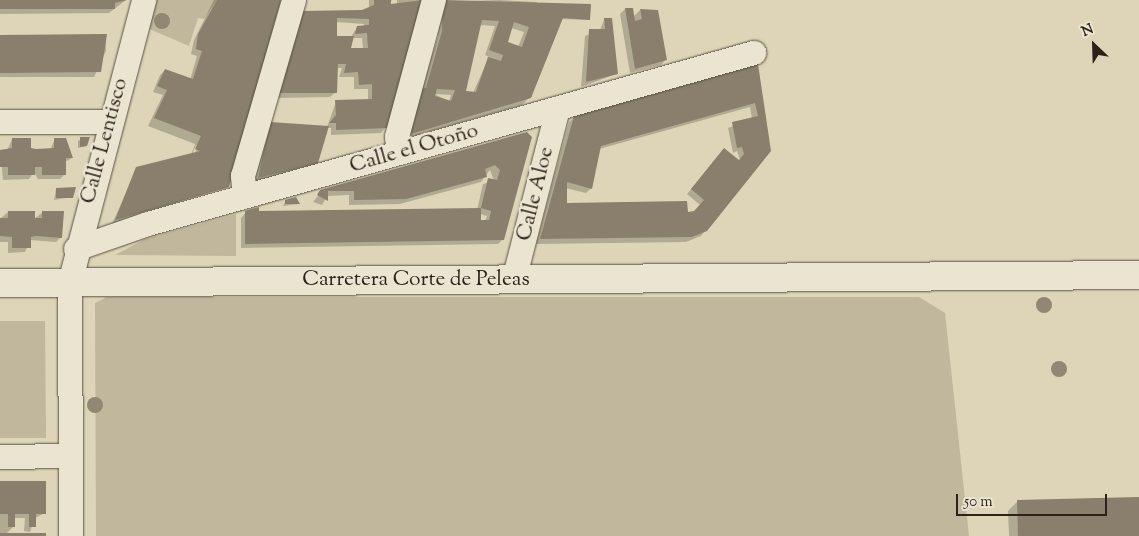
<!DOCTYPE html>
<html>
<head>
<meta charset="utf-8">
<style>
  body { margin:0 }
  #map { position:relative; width:1139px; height:536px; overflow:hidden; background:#ded5b8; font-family:"Sorts Mill Goudy",serif }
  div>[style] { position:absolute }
  .green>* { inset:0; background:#c0b79d }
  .shadow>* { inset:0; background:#0003 }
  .building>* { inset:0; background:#897f6c }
  .roads { filter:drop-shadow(0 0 1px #594f42) drop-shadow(0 0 1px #594f42) }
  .street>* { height:24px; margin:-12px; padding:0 12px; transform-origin:12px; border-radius:12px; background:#eae4d1 }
  .secondary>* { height:28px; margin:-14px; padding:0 14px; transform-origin:14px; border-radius:14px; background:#eae4d1 }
  .trees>* { width:16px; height:16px; margin:-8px; border-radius:50%; background:#918773 }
  span { translate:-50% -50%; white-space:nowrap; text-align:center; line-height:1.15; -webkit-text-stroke:5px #eae4d1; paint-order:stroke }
  .street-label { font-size:21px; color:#2d221a }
  .north { position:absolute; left:1069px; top:20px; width:50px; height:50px; -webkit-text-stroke:4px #eae4d1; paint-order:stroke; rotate:336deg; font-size:14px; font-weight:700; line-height:20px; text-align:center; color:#2d221a }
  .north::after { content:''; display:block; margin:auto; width:18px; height:22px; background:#2d221a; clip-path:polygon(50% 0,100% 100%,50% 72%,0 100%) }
  .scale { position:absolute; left:956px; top:494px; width:151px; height:22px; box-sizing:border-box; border:2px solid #2d221a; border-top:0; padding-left:6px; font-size:15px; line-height:18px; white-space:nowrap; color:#2d221a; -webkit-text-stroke:4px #eae4d1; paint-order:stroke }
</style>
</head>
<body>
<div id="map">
  <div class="green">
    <i style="clip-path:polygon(155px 0,217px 0,204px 19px,198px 18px,189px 46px,147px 28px)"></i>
    <i style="clip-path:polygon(236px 214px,236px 256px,115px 255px,145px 239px)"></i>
    <i style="clip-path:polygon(107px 297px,919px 297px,945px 313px,969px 536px,96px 536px,95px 303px)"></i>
    <i style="clip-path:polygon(0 321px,45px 321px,46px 438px,0 438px)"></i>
  </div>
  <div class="shadow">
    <i style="clip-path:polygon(0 0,126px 0,109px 13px,0 14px)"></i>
    <i style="clip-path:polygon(evenodd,214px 0,280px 0,227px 186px,112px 224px,137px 168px,191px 155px,195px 144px,148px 126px,163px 95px,153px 92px,160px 75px,165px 70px,190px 80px,197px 56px,191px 54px,194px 40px,214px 0,196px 145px,198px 145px,194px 156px,192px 155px,196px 145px)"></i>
    <i style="clip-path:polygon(evenodd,369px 0,392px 0,388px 5px,397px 4px,397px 0,422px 0,386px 127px,381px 133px,331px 135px,331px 128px,327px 128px,317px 163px,309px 170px,251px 185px,270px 123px,327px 127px,336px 102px,368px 101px,368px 89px,354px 89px,354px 77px,339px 77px,342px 68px,336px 68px,336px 92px,330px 97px,274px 98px,297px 18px,362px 11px,369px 8px,369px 0,336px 22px,364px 24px,364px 27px,357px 27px,351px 37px,336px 37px,336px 22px,369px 0,352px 38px,362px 38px,363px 49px,349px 50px,352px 38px)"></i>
    <i style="clip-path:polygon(evenodd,499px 0,537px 2px,536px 6px,590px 5px,589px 20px,560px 19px,530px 97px,522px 105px,403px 139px,438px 37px,439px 2px,499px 0,480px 25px,495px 26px,485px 55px,489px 57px,473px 93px,464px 92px,480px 25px,499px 0,511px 28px,524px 32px,518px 47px,506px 43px,511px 28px,499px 0,434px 94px,451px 95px,449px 101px,434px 94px)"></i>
    <i style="clip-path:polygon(evenodd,625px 9px,633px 17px,640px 10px,666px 59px,661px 65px,630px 73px,620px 14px,625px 9px,646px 38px,647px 43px,630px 41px,630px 40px,646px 38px)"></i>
    <i style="clip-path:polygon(604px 20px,616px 74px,581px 87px,585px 36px,600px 30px)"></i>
    <i style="clip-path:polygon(0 36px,106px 36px,106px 51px,94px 77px,0 77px)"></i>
    <i style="clip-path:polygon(evenodd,757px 66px,770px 151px,701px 236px,686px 242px,536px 244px,569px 122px,575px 117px,757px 66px,750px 107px,752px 119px,728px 128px,733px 153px,737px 151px,741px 163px,720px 154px,687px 194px,700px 205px,694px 213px,566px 204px,565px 188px,586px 193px,591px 188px,599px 149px,750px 107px)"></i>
    <i style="clip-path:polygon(evenodd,527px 134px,503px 239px,498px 244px,241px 248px,241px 218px,246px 212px,477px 210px,483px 184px,494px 181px,490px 170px,481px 182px,400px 204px,349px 205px,349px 195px,327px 196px,322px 205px,313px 202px,321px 192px,527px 134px,480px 214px,487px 216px,485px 221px,480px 221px,480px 214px)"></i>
    <i style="clip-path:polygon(12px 139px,29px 149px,50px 150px,55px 139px,72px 158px,65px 162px,65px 174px,60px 179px,38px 179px,34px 172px,29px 179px,3px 180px,0 150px,7px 151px)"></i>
    <i style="clip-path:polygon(81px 139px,86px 146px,78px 148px,78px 141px)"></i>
    <i style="clip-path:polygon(56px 189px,72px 197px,54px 200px)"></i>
    <i style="clip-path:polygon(285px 202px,299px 204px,283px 206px)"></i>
    <i style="clip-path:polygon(8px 212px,34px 219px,43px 212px,61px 237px,56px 242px,30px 240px,25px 252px,8px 253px,8px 242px,0 242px,0 219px)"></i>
    <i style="clip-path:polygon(0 482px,45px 513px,35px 518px,30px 532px,24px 531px,25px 518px,14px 518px,14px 526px,6px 534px,45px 536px,0 536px)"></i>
    <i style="clip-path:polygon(1018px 501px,1139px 536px,1009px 536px,1008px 511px)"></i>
  </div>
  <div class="building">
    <i style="clip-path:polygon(0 0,127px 0,115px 3px,115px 9px,0 9px)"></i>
    <i style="clip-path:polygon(217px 0,281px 0,229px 187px,115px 220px,136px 167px,200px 151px,195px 149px,201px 136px,154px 118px,167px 90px,157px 86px,165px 69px,193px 79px,202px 51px,196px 49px,198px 34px)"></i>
    <i style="clip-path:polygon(evenodd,374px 0,391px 0,391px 4px,423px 0,387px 128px,336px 130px,336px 123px,329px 123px,336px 115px,335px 100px,372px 99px,372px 84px,359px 85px,358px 72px,344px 73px,346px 64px,338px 64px,337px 93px,278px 93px,301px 11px,362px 10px,374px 5px,374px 0,337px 18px,369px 19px,369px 25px,357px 26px,355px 34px,367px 33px,368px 48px,351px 48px,354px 36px,337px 36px,337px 18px)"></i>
    <i style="clip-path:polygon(evenodd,443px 0,591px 4px,590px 20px,563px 18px,531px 98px,408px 135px,420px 87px,426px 88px,442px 31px,443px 0,482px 20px,499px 21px,489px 50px,503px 55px,501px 61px,488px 57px,476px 92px,466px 91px,482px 20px,443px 0,514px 22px,529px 27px,522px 47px,508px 42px,514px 22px,443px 0,437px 89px,455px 90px,451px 101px,435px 96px,437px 89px)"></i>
    <i style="clip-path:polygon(625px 8px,633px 8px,635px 21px,642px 19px,640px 9px,658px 10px,667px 60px,635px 69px)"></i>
    <i style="clip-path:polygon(604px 18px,612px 18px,618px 74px,586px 82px,589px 29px,605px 29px)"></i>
    <i style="clip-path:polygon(107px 34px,101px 72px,0 73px,0 35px)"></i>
    <i style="clip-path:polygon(evenodd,758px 64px,771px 151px,707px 231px,692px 237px,540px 239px,574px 116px,758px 64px,755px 103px,758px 116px,732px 122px,737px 148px,742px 147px,744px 154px,739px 160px,724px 148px,691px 189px,704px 200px,694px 211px,688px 212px,687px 201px,567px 203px,567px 182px,592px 189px,601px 146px,755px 103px)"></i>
    <i style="clip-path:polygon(270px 122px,329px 126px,318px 163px,258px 178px)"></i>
    <i style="clip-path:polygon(527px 132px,532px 137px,504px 240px,245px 244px,245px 211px,259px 207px,259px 211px,481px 208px,481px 220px,489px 220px,491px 211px,481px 208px,488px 178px,497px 180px,500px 170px,495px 165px,485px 169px,487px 177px,406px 199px,354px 200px,354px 191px,328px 191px,328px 201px,317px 195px,320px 190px)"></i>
    <i style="clip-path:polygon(80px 137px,90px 137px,87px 146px,80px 147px)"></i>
    <i style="clip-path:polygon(12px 138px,31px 138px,31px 148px,36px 149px,54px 148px,54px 138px,66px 138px,73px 158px,66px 158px,66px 175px,42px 175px,42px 167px,35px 167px,35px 175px,8px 175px,8px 167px,0 167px,0 150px,12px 148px)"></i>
    <i style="clip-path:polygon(76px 187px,73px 198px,56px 198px,56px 188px)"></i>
    <i style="clip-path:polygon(296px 197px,300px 204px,285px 204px,285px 200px)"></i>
    <i style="clip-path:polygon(8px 211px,35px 211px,35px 218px,42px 218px,42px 211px,64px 211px,62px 238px,36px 236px,31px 237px,31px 248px,12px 248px,12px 237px,0 236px,0 218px,8px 218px)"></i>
    <i style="clip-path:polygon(0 481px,46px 481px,46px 514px,36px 514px,36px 527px,29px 527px,29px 514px,15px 514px,15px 527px,8px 527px,8px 514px,0 514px)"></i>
    <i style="clip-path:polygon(1139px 497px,1139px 536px,1018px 536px,1017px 500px)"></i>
    <i style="clip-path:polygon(0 533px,46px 533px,46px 536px,0 536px)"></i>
  </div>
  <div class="roads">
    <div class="street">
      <i style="left:0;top:122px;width:111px"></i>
      <i style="left:399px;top:153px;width:16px;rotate:-97deg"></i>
      <i style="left:397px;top:137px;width:142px;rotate:-74.9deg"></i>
      <i style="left:245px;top:196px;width:20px;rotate:-96deg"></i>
      <i style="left:243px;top:176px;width:183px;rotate:-73.8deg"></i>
      <i style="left:76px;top:249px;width:76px;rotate:-19.1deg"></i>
      <i style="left:148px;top:224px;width:630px;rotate:-15.76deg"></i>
      <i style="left:514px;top:280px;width:177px;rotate:-75.6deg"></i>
      <i style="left:0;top:457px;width:70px;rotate:-0.8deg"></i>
      <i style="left:71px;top:536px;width:253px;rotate:-90.2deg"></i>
      <i style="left:70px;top:283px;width:293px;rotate:-75.3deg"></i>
    </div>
    <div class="secondary">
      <i style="left:0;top:283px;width:1139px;rotate:-0.4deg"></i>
    </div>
  </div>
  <div class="trees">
    <i style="left:162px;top:21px"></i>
    <i style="left:1044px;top:305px"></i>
    <i style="left:1059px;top:369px"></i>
    <i style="left:95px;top:405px"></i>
  </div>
  <div class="street-label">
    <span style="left:105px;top:141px;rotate:-75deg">Calle Lentisco</span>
    <span style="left:414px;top:149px;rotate:-16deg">Calle el Otoño</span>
    <span style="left:536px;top:194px;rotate:-76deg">Calle Aloe</span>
    <span style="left:416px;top:280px">Carretera Corte de Peleas</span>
  </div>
  <div class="north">N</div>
  <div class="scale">50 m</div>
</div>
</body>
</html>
